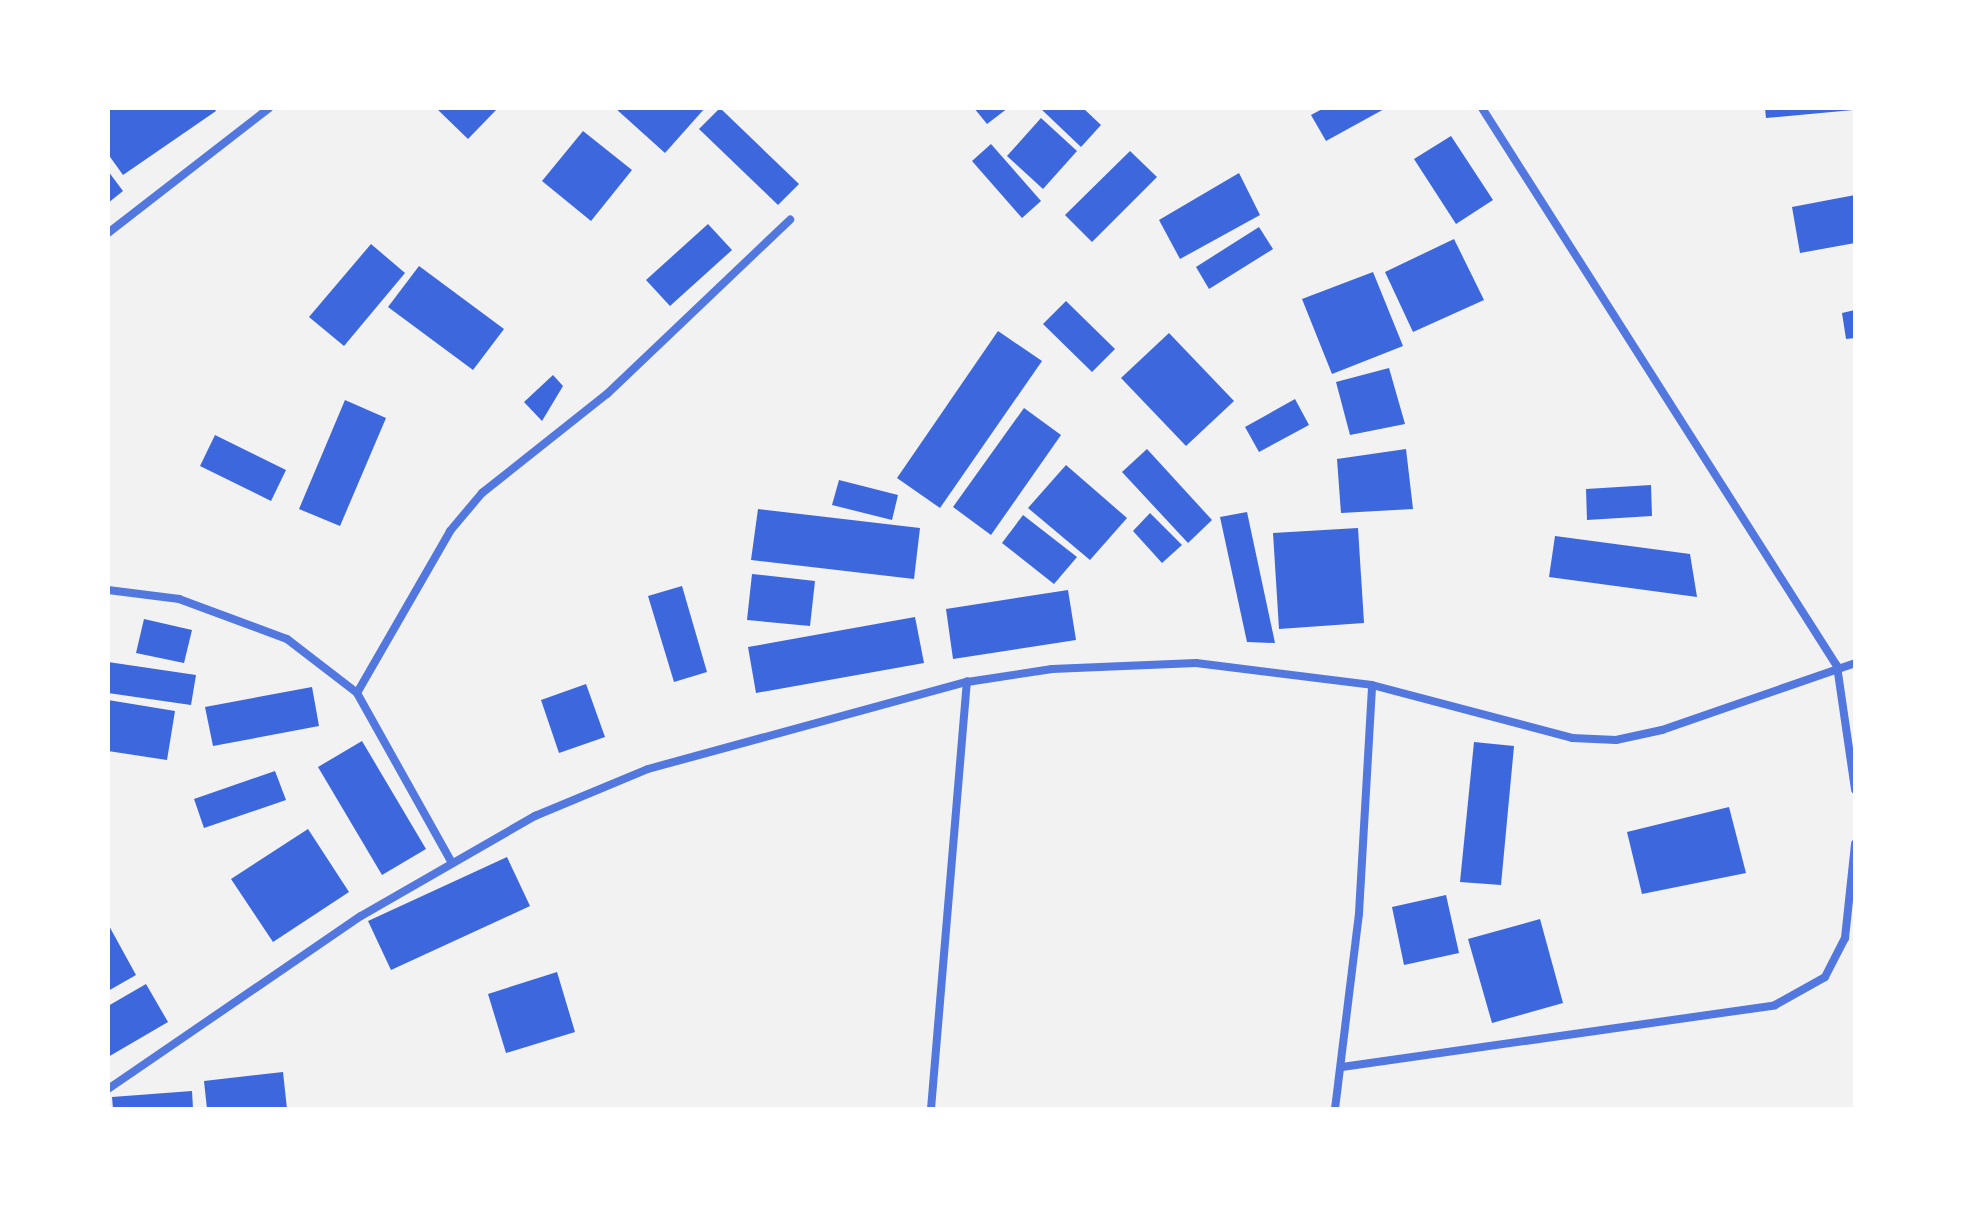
<!DOCTYPE html>
<html>
<head>
<meta charset="utf-8">
<style>
  body { margin:0 }
  #map { position:relative; width:1963px; height:1217px; overflow:hidden; background:#f2f2f2; font-family:Commissioner,sans-serif }
  div>[style] { position:absolute }
  .building>* { inset:0; background:#3d67dc }
  .minor>* { height:8px; margin:-4px; padding:0 4px; transform-origin:4px; border-radius:4px; background:#5277de }
  span { translate:-50% -50%; white-space:nowrap; text-align:center; line-height:1.15; -webkit-text-stroke:6px #fff; paint-order:stroke }
  .frame { position:absolute; inset:0; border:110px solid #fff; pointer-events:none }
</style>
</head>
<body>
<div id="map">
  <div class="building">
    <i style="clip-path:polygon(108px 108px,214px 108px,216px 111px,123px 175px,108px 154px)"></i>
    <i style="clip-path:polygon(436px 108px,498px 108px,468px 139px)"></i>
    <i style="clip-path:polygon(615px 108px,705px 108px,665px 153px)"></i>
    <i style="clip-path:polygon(720px 108px,799px 184px,778px 205px,699px 129px)"></i>
    <i style="clip-path:polygon(974px 108px,1008px 108px,987px 124px)"></i>
    <i style="clip-path:polygon(1040px 108px,1083px 108px,1101px 125px,1081px 147px)"></i>
    <i style="clip-path:polygon(1324px 108px,1386px 108px,1326px 141px,1311px 115px)"></i>
    <i style="clip-path:polygon(1765px 108px,1853px 108px,1853px 110px,1766px 118px)"></i>
    <i style="clip-path:polygon(1041px 118px,1077px 151px,1043px 189px,1007px 156px)"></i>
    <i style="clip-path:polygon(583px 131px,632px 170px,591px 221px,542px 181px)"></i>
    <i style="clip-path:polygon(1451px 136px,1493px 200px,1456px 224px,1414px 159px)"></i>
    <i style="clip-path:polygon(991px 144px,1041px 201px,1022px 218px,972px 161px)"></i>
    <i style="clip-path:polygon(1130px 151px,1157px 177px,1092px 242px,1065px 215px)"></i>
    <i style="clip-path:polygon(108px 171px,123px 191px,108px 203px)"></i>
    <i style="clip-path:polygon(1239px 173px,1260px 215px,1180px 259px,1159px 220px)"></i>
    <i style="clip-path:polygon(1855px 195px,1855px 243px,1800px 253px,1792px 207px)"></i>
    <i style="clip-path:polygon(708px 224px,732px 250px,670px 306px,646px 280px)"></i>
    <i style="clip-path:polygon(1259px 227px,1273px 249px,1209px 289px,1196px 267px)"></i>
    <i style="clip-path:polygon(1454px 239px,1484px 300px,1413px 332px,1385px 272px)"></i>
    <i style="clip-path:polygon(371px 244px,405px 273px,344px 346px,309px 317px)"></i>
    <i style="clip-path:polygon(419px 266px,504px 329px,473px 370px,388px 307px)"></i>
    <i style="clip-path:polygon(1373px 272px,1403px 346px,1332px 374px,1302px 299px)"></i>
    <i style="clip-path:polygon(1066px 301px,1115px 349px,1092px 372px,1043px 324px)"></i>
    <i style="clip-path:polygon(1855px 310px,1855px 338px,1846px 339px,1842px 313px)"></i>
    <i style="clip-path:polygon(998px 331px,1042px 361px,940px 508px,897px 478px)"></i>
    <i style="clip-path:polygon(1169px 333px,1234px 401px,1186px 446px,1121px 378px)"></i>
    <i style="clip-path:polygon(1389px 368px,1405px 424px,1350px 435px,1336px 382px)"></i>
    <i style="clip-path:polygon(553px 375px,563px 386px,542px 421px,524px 402px)"></i>
    <i style="clip-path:polygon(1295px 399px,1309px 425px,1259px 452px,1245px 427px)"></i>
    <i style="clip-path:polygon(345px 400px,386px 418px,340px 526px,299px 509px)"></i>
    <i style="clip-path:polygon(1024px 408px,1061px 435px,991px 535px,953px 507px)"></i>
    <i style="clip-path:polygon(215px 435px,286px 470px,271px 501px,200px 466px)"></i>
    <i style="clip-path:polygon(1147px 449px,1212px 520px,1188px 543px,1122px 472px)"></i>
    <i style="clip-path:polygon(1406px 449px,1413px 509px,1341px 513px,1337px 459px)"></i>
    <i style="clip-path:polygon(1066px 465px,1127px 518px,1090px 560px,1028px 508px)"></i>
    <i style="clip-path:polygon(839px 480px,898px 495px,892px 520px,832px 505px)"></i>
    <i style="clip-path:polygon(1651px 485px,1652px 516px,1587px 520px,1586px 489px)"></i>
    <i style="clip-path:polygon(758px 509px,920px 528px,914px 579px,751px 560px)"></i>
    <i style="clip-path:polygon(1247px 512px,1275px 643px,1247px 642px,1220px 517px)"></i>
    <i style="clip-path:polygon(1150px 513px,1182px 545px,1162px 563px,1133px 531px)"></i>
    <i style="clip-path:polygon(1023px 515px,1077px 557px,1054px 584px,1002px 543px)"></i>
    <i style="clip-path:polygon(1358px 528px,1364px 623px,1279px 629px,1273px 533px)"></i>
    <i style="clip-path:polygon(1555px 536px,1690px 554px,1697px 597px,1549px 577px)"></i>
    <i style="clip-path:polygon(752px 574px,815px 581px,810px 626px,747px 620px)"></i>
    <i style="clip-path:polygon(682px 586px,707px 672px,674px 682px,648px 596px)"></i>
    <i style="clip-path:polygon(1068px 590px,1076px 640px,953px 659px,946px 609px)"></i>
    <i style="clip-path:polygon(915px 617px,924px 663px,756px 693px,748px 647px)"></i>
    <i style="clip-path:polygon(144px 619px,192px 630px,184px 663px,136px 653px)"></i>
    <i style="clip-path:polygon(108px 662px,196px 675px,191px 705px,108px 693px)"></i>
    <i style="clip-path:polygon(586px 684px,605px 737px,559px 753px,541px 700px)"></i>
    <i style="clip-path:polygon(312px 687px,319px 726px,213px 746px,205px 707px)"></i>
    <i style="clip-path:polygon(108px 700px,175px 711px,167px 760px,108px 751px)"></i>
    <i style="clip-path:polygon(362px 741px,426px 849px,382px 875px,318px 767px)"></i>
    <i style="clip-path:polygon(1474px 742px,1514px 746px,1501px 885px,1460px 882px)"></i>
    <i style="clip-path:polygon(275px 771px,286px 800px,204px 828px,194px 799px)"></i>
    <i style="clip-path:polygon(1729px 807px,1746px 873px,1642px 894px,1627px 832px)"></i>
    <i style="clip-path:polygon(308px 829px,349px 892px,273px 942px,231px 879px)"></i>
    <i style="clip-path:polygon(507px 857px,530px 906px,391px 970px,368px 921px)"></i>
    <i style="clip-path:polygon(1446px 895px,1459px 953px,1404px 965px,1392px 907px)"></i>
    <i style="clip-path:polygon(1540px 919px,1563px 1003px,1492px 1023px,1468px 939px)"></i>
    <i style="clip-path:polygon(108px 924px,136px 975px,108px 991px)"></i>
    <i style="clip-path:polygon(557px 972px,575px 1032px,506px 1053px,488px 994px)"></i>
    <i style="clip-path:polygon(146px 984px,168px 1022px,108px 1057px,108px 1006px)"></i>
    <i style="clip-path:polygon(283px 1072px,287px 1109px,207px 1109px,204px 1081px)"></i>
    <i style="clip-path:polygon(192px 1091px,193px 1109px,113px 1109px,112px 1097px)"></i>
  </div>
  <div class="minor">
    <i style="left:1482px;top:108px;width:661px;rotate:57.54deg"></i>
    <i style="left:1837px;top:666px;width:125px;rotate:81.7deg"></i>
    <i style="left:108px;top:233px;width:204px;rotate:-37.8deg"></i>
    <i style="left:108px;top:590px;width:72px;rotate:7.2deg"></i>
    <i style="left:179px;top:599px;width:115px;rotate:20.3deg"></i>
    <i style="left:287px;top:639px;width:88px;rotate:37.6deg"></i>
    <i style="left:357px;top:693px;width:193px;rotate:60.8deg"></i>
    <i style="left:357px;top:693px;width:187px;rotate:-60.1deg"></i>
    <i style="left:450px;top:531px;width:50px;rotate:-49.9deg"></i>
    <i style="left:482px;top:493px;width:159px;rotate:-38.4deg"></i>
    <i style="left:607px;top:394px;width:253px;rotate:-43.6deg"></i>
    <i style="left:1342px;top:1067px;width:437px;rotate:-8.1deg"></i>
    <i style="left:1775px;top:1005px;width:57px;rotate:-29.2deg"></i>
    <i style="left:1825px;top:977px;width:44px;rotate:-62.9deg"></i>
    <i style="left:1845px;top:938px;width:95px;rotate:-83.9deg"></i>
    <i style="left:108px;top:1089px;width:306px;rotate:-34.4deg"></i>
    <i style="left:361px;top:916px;width:201px;rotate:-29.9deg"></i>
    <i style="left:535px;top:816px;width:122px;rotate:-22.6deg"></i>
    <i style="left:648px;top:769px;width:331px;rotate:-15.3deg"></i>
    <i style="left:967px;top:682px;width:86px;rotate:-8.7deg"></i>
    <i style="left:1052px;top:669px;width:144px;rotate:-2.4deg"></i>
    <i style="left:1196px;top:663px;width:177px;rotate:7.1deg"></i>
    <i style="left:1372px;top:685px;width:207px;rotate:14.8deg"></i>
    <i style="left:1572px;top:738px;width:44px;rotate:2.6deg"></i>
    <i style="left:1616px;top:740px;width:47px;rotate:-12.3deg"></i>
    <i style="left:1662px;top:730px;width:204px;rotate:-19.1deg"></i>
    <i style="left:931px;top:1109px;width:429px;rotate:-85.2deg"></i>
    <i style="left:1335px;top:1109px;width:197px;rotate:-83deg"></i>
    <i style="left:1359px;top:913px;width:228px;rotate:-86.7deg"></i>
  </div>
  <div class="frame"></div>
</div>
</body>
</html>
